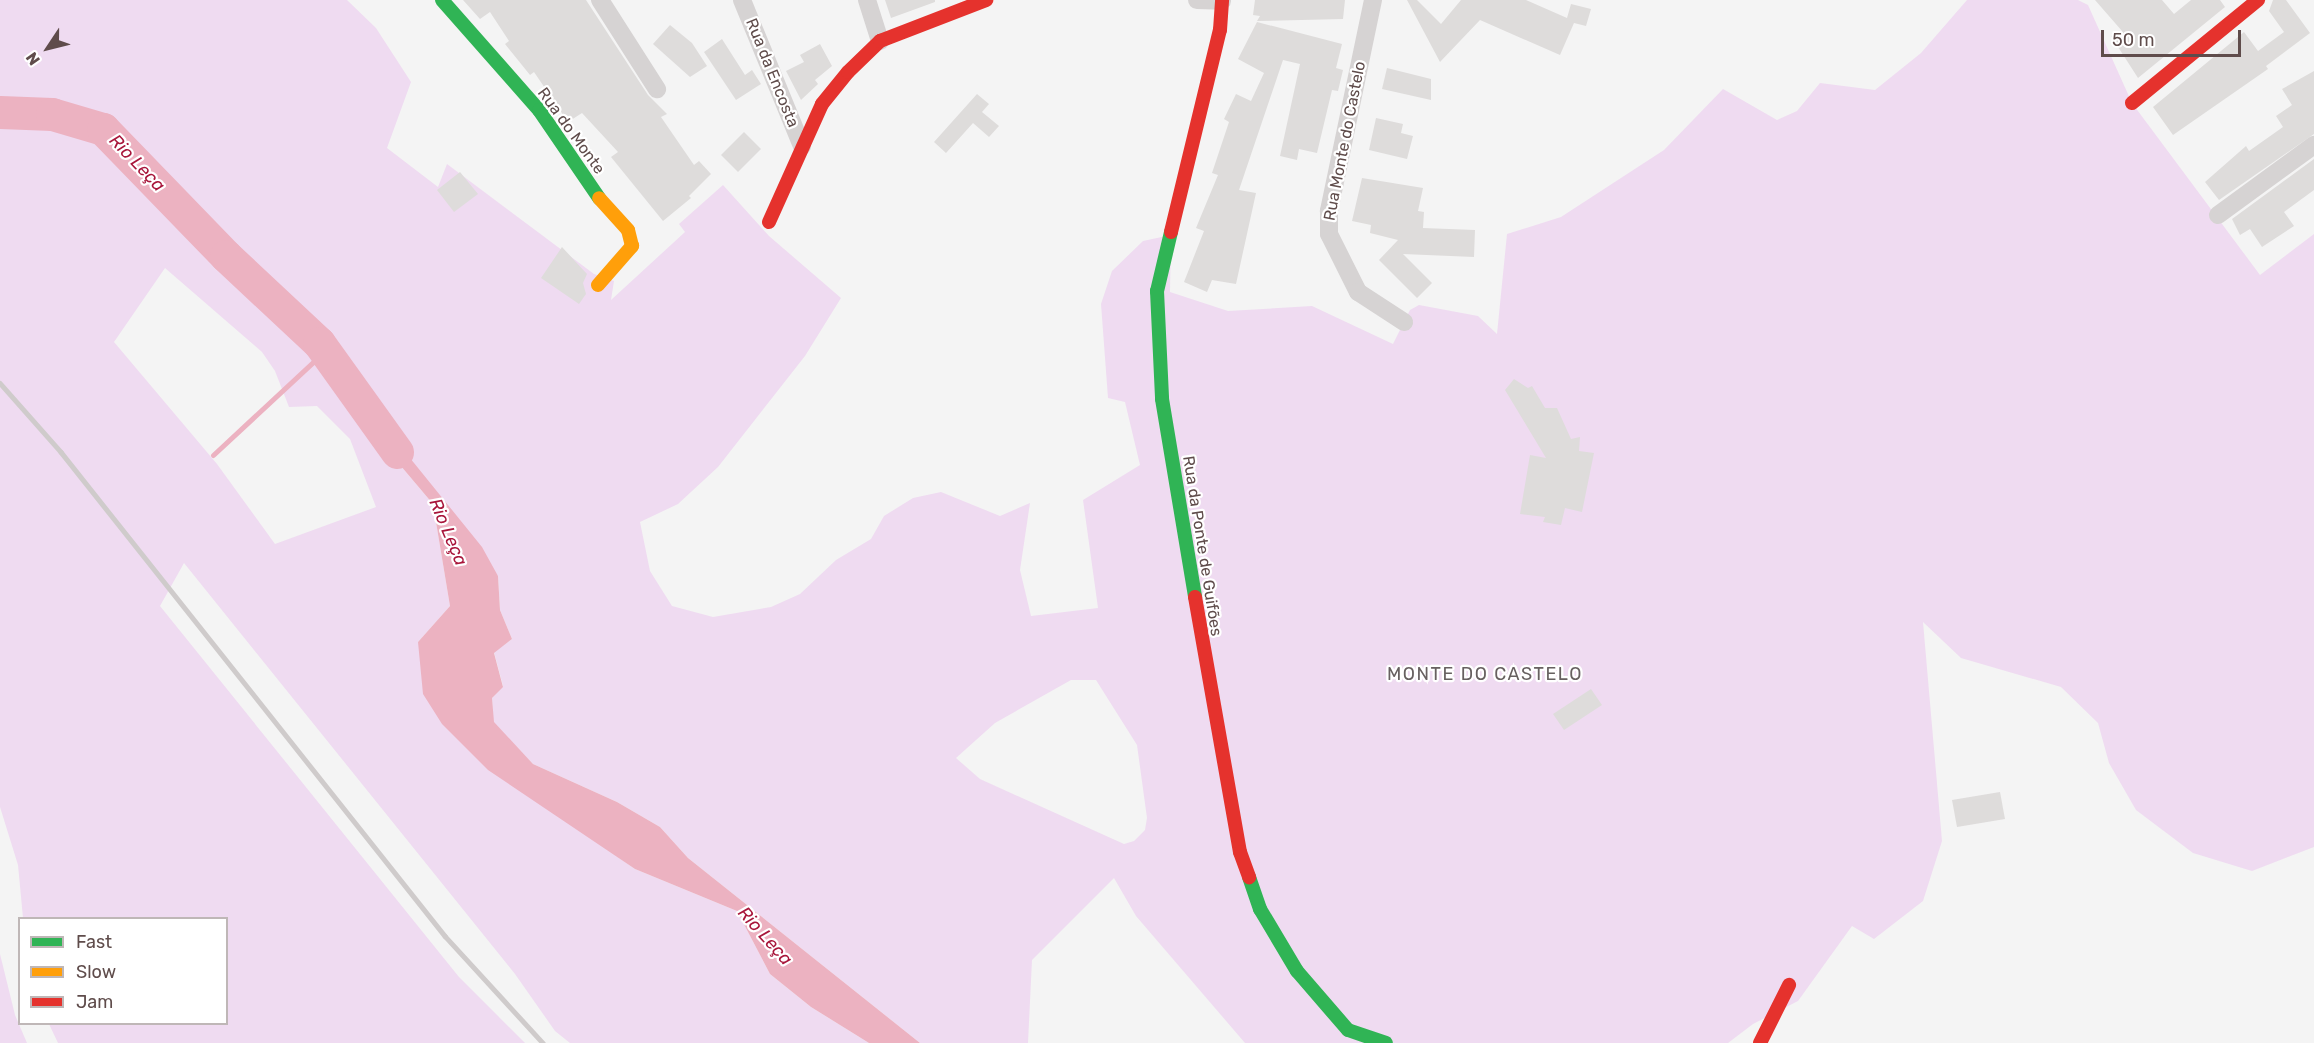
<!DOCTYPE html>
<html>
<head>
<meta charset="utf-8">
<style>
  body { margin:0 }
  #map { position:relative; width:2314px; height:1043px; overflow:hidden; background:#f4f4f4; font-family:Rubik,sans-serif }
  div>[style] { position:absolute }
  .green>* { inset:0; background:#efdbf1 }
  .water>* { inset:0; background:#ecb2c1 }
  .stream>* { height:5px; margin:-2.5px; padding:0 2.5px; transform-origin:2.5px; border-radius:2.5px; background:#ecb2c1 }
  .river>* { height:33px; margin:-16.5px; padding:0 16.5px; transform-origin:16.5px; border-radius:16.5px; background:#ecb2c1 }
  .building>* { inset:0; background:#dedcdb }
  .street>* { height:18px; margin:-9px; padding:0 9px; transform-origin:9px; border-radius:9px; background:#d6d3d3 }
  .fast>* { height:14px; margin:-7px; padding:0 7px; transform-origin:7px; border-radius:7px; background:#30b455 }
  .slow>* { height:14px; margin:-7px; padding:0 7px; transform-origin:7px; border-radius:7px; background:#ff9f0a }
  .jam>* { height:14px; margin:-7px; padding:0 7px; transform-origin:7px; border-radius:7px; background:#e5322d }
  .rail>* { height:4.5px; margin:-2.25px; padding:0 2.25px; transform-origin:2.25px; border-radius:2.25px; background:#cfcbcb }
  span { translate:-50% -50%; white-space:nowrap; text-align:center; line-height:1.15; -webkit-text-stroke:4.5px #fff; paint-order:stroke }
  .street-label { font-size:16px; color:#5f4c4b }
  .water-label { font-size:18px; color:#a8163b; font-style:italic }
  .neighbourhood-label { font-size:18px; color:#676060; letter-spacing:1.5px }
  .legend { position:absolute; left:18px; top:917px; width:210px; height:108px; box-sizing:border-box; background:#fff; border:2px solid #bfb7b7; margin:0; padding:8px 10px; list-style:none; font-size:18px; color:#5f4c4b }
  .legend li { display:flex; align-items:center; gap:12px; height:30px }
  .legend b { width:30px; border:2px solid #bfb7b7 }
  .north { position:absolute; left:18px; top:18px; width:60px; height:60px; -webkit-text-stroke:4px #fff; paint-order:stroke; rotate:235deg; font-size:16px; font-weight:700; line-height:24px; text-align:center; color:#5f4c4b }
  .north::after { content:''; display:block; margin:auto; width:21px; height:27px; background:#5f4c4b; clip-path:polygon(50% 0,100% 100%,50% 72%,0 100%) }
  .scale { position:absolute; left:2101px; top:30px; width:140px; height:27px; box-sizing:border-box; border:3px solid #5f4c4b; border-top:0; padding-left:8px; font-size:18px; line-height:21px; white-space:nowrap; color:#5f4c4b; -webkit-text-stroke:4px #fff; paint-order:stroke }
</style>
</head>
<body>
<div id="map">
  <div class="green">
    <i style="clip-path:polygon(evenodd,0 0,347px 0,376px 28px,411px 82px,387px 148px,438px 187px,447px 164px,594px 274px,614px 281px,611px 300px,685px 232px,679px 224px,723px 185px,769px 236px,841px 298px,805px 356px,718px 467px,678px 504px,640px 522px,650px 571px,672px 606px,713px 617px,771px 607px,800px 594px,836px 560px,871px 539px,884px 516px,913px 498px,941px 492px,1000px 516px,1030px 503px,1020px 570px,1031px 616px,1098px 608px,1083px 500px,1140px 465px,1125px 402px,1108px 398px,1101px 304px,1112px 271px,1143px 241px,1171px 235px,1170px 292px,1228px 311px,1312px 306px,1393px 344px,1410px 310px,1419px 305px,1478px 316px,1497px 334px,1507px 234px,1561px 217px,1664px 150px,1723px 89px,1777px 120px,1797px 111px,1820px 83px,1875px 90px,1921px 53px,1967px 0,2078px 0,2088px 5px,2132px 103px,2260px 275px,2314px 234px,2314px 847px,2252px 871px,2193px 853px,2136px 810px,2109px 763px,2098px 723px,2061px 687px,1961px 658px,1923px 622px,1942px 841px,1923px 901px,1874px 939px,1852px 926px,1798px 1001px,1753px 1024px,1728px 1043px,1245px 1043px,1136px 916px,1114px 878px,1032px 960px,1028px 1043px,920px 1043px,688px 858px,660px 827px,617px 802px,533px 764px,493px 722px,492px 698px,503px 686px,494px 652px,512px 639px,500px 610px,498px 576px,362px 420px,433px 504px,450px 606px,418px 642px,566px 821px,635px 869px,737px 911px,770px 974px,811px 1007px,869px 1043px,570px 1043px,555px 1031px,515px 974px,184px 563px,160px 606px,459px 977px,525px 1043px,58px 1043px,49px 1024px,226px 1024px,226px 918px,23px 918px,18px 865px,0 807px,0 0,165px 268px,262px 352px,275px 371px,289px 407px,317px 406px,350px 439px,376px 507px,275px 544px,217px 464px,114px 342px,165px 268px,0 0,1071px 680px,1096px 680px,1137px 745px,1147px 818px,1145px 830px,1134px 841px,1124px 844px,980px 779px,956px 758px,995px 723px,1071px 680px)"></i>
    <i style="clip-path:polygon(0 954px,15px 1015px,27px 1043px,0 1043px)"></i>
  </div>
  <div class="water">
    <i style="clip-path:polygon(376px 416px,482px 547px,498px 576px,500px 610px,512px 639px,494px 653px,503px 687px,492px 698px,494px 722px,533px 764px,617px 802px,660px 827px,688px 858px,920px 1043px,869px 1043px,811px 1007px,770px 974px,737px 911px,635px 869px,488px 770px,442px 724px,423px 694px,418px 642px,450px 606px,433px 504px,362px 420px)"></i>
  </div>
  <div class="stream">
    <i style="left:213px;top:455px;width:153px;rotate:-42.9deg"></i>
  </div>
  <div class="river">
    <i style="left:0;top:112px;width:52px;rotate:2.2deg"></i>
    <i style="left:52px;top:114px;width:53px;rotate:16.4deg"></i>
    <i style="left:103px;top:129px;width:177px;rotate:45.9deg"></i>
    <i style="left:226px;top:256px;width:127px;rotate:43.1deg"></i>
    <i style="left:319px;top:343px;width:134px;rotate:54.4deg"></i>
  </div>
  <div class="building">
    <i style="clip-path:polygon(463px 0,586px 0,648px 95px,667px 114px,661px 117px,694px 165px,699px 161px,711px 174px,689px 196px,691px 198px,663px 221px,611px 157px,618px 152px,582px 113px,568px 122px,534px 72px,530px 75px,505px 44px,509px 41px,490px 12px,480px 19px)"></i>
    <i style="clip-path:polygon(885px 0,935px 0,935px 2px,891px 18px)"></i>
    <i style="clip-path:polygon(1255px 0,1345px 0,1343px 19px,1257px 21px,1260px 16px,1253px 15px)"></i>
    <i style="clip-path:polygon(1407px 0,1417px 0,1441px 24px,1461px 0,1526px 0,1567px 18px,1571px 4px,1591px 9px,1586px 26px,1574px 23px,1560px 55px,1480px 20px,1440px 62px)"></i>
    <i style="clip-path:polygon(2095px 0,2162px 0,2174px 14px,2191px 0,2220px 0,2225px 7px,2138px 78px,2111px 36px,2122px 31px)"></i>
    <i style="clip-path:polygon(2273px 0,2286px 0,2310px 33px,2266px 66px,2268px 69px,2173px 135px,2153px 107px,2244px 32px,2258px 51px,2284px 32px,2269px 11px)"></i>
    <i style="clip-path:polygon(1257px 22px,1342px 44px,1336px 68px,1343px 70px,1338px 91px,1332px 90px,1317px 153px,1299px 149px,1297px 160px,1280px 156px,1300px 64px,1283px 60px,1239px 190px,1256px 193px,1236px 284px,1212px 280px,1207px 292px,1184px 282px,1204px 231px,1196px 228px,1218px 175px,1212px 173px,1229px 122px,1224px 119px,1236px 94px,1251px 101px,1264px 73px,1238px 59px)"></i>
    <i style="clip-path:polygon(670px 25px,692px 43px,707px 66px,690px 77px,653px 44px)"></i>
    <i style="clip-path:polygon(722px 39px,745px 75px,752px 70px,761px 84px,736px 100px,704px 52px)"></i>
    <i style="clip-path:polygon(820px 44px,832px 66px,815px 80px,818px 84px,801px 100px,786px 71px,804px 62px,800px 55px)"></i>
    <i style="clip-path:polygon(1387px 68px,1431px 79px,1431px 100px,1382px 89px)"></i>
    <i style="clip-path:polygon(2314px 71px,2314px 134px,2219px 200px,2205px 182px,2246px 146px,2249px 151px,2283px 127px,2276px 116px,2292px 105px,2282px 89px)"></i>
    <i style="clip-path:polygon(977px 94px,989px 104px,982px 112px,999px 126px,989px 137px,973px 123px,946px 153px,934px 142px)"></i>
    <i style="clip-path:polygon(1376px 118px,1403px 124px,1401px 133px,1413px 136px,1407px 159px,1369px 150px)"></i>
    <i style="clip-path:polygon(744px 132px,761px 149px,738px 172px,721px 155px)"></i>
    <i style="clip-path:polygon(2314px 159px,2314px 190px,2284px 212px,2294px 226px,2262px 247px,2250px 229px,2240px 235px,2232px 219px)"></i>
    <i style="clip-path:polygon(460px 172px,478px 194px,454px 212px,437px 190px)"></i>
    <i style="clip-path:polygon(1362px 178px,1423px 188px,1418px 211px,1424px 212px,1423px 228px,1475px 230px,1474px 257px,1403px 254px,1432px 283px,1417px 298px,1379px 260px,1398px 240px,1370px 233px,1371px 225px,1352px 221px)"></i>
    <i style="clip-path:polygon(562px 247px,587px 274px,583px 283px,586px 294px,579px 304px,541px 278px)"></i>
    <i style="clip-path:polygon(1514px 379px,1528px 388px,1532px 386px,1545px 408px,1557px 408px,1571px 439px,1580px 437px,1579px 451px,1594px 453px,1582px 512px,1565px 508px,1561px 525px,1543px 522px,1545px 517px,1520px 514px,1530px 455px,1546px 458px,1505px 390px)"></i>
    <i style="clip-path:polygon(1591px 689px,1602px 705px,1564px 730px,1553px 714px)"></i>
    <i style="clip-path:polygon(2000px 792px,2005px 819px,1957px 827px,1952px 800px)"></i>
  </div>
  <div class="street">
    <i style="left:600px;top:0;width:106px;rotate:57.4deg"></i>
    <i style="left:742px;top:0;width:158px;rotate:67.7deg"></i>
    <i style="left:867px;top:0;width:43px;rotate:72.4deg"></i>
    <i style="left:1197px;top:0;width:25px;rotate:2deg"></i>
    <i style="left:1373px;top:0;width:216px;rotate:101.8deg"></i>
    <i style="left:1329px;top:211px;width:23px;rotate:90deg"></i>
    <i style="left:1329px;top:234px;width:65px;rotate:63.4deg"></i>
    <i style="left:1358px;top:292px;width:55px;rotate:33.1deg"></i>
    <i style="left:2218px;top:215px;width:119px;rotate:-36.1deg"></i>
  </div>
  <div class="fast">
    <i style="left:442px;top:0;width:147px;rotate:48.6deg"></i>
    <i style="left:539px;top:110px;width:107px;rotate:55.7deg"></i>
    <i style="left:1171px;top:232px;width:61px;rotate:103.3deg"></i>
    <i style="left:1157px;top:291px;width:108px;rotate:87.3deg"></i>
    <i style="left:1162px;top:399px;width:201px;rotate:80.5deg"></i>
    <i style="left:1249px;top:877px;width:34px;rotate:71deg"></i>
    <i style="left:1260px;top:909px;width:72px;rotate:59.2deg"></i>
    <i style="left:1297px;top:971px;width:78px;rotate:49.2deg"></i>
    <i style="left:1348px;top:1030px;width:40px;rotate:18.9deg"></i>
  </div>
  <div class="slow">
    <i style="left:598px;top:285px;width:52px;rotate:-48.9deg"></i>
    <i style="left:632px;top:246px;width:16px;rotate:-104deg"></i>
    <i style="left:628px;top:230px;width:43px;rotate:-132.2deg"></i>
  </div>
  <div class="jam">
    <i style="left:2132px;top:103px;width:163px;rotate:-39.3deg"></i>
    <i style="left:769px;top:222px;width:129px;rotate:-65.8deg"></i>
    <i style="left:822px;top:104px;width:41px;rotate:-50.9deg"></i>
    <i style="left:848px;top:72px;width:45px;rotate:-44.1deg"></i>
    <i style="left:880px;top:41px;width:114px;rotate:-21.1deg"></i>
    <i style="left:1171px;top:232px;width:208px;rotate:-76.4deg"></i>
    <i style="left:1220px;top:30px;width:30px;rotate:-86deg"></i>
    <i style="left:1195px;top:597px;width:259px;rotate:80deg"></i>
    <i style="left:1240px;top:852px;width:27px;rotate:70deg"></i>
    <i style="left:1760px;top:1043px;width:65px;rotate:-63.4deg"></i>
  </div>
  <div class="rail">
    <i style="left:0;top:383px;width:92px;rotate:48.5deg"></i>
    <i style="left:61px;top:452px;width:618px;rotate:51.57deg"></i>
    <i style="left:445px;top:936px;width:145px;rotate:47.5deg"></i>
  </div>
  <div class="street-label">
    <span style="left:772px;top:73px;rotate:68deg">Rua da Encosta</span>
    <span style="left:571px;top:131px;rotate:54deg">Rua do Monte</span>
    <span style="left:1345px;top:141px;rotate:-79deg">Rua Monte do Castelo</span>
    <span style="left:1202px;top:546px;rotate:81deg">Rua da Ponte de Guifões</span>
  </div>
  <div class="water-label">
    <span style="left:137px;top:163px;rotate:46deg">Rio Leça</span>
    <span style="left:448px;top:532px;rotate:67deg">Rio Leça</span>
    <span style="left:765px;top:936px;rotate:48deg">Rio Leça</span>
  </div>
  <div class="neighbourhood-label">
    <span style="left:1485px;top:674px">MONTE DO CASTELO</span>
  </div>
  <ul class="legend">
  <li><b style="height:8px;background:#30b455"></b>Fast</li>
  <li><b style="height:8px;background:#ff9f0a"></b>Slow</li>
  <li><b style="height:8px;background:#e5322d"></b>Jam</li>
  </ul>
  <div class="north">N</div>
  <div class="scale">50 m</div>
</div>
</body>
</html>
